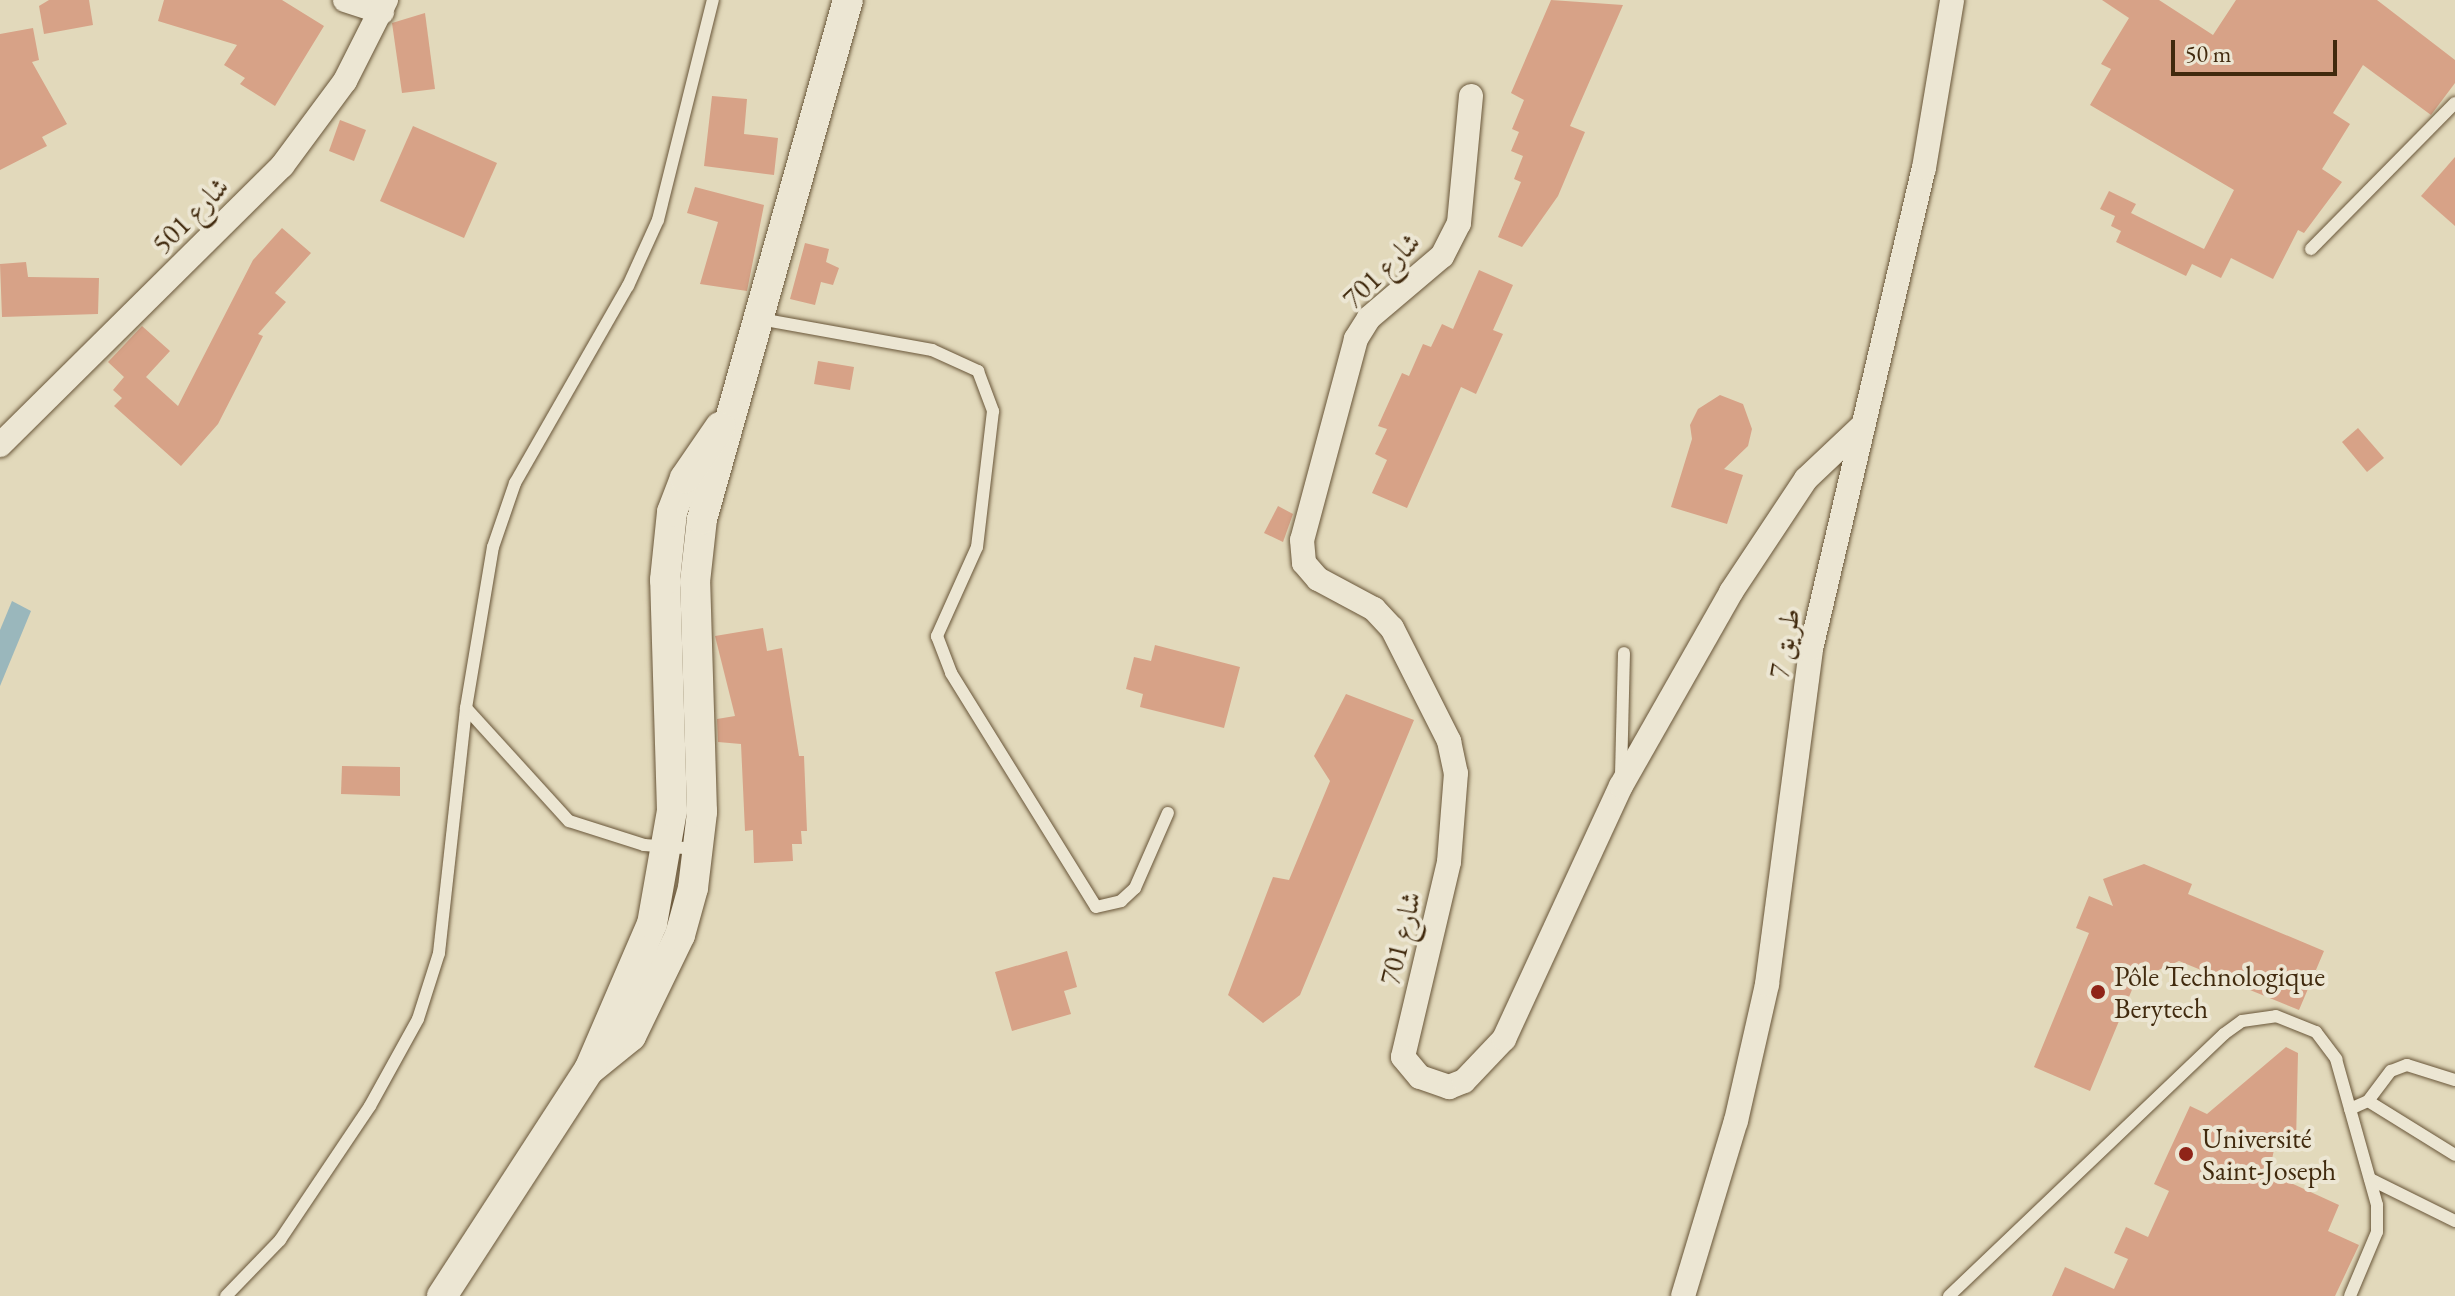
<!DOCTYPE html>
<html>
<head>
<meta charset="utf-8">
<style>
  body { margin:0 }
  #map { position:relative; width:2455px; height:1296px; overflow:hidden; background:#e2d9bb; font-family:"EB Garamond",Amiri,serif }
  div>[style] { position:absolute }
  .water>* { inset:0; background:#9ab7bc }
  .building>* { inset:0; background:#d7a287 }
  .roads { filter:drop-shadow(0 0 2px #695639) drop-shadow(0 0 2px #695639) }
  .service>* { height:12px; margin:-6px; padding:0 6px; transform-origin:6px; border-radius:6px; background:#ece6d3 }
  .minor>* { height:24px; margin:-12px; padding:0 12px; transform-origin:12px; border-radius:12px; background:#ece6d3 }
  .tertiary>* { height:30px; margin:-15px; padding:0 15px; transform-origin:15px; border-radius:15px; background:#ece6d3 }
  .dots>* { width:22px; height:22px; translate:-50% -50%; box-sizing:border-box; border:4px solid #ece6d3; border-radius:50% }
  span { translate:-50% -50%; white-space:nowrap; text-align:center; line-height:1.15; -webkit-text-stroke:8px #ece6d3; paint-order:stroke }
  .street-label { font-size:28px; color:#412a0e }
  .poi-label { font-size:28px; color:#412a0e }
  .left { translate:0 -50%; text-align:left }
  .scale { position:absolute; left:2171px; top:40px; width:166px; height:36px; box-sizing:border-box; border:4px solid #412a0e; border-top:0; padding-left:10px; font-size:24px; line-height:28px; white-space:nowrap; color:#412a0e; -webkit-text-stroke:6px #ece6d3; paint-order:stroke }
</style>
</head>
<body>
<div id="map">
  <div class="water">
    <i style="clip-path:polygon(12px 601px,31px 611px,0 686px,0 630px)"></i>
  </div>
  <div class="building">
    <i style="clip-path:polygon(49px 0,89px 0,93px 25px,44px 34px,39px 6px)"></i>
    <i style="clip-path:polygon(164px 0,282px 0,324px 26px,275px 106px,240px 84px,245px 78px,224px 65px,237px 45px,158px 21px)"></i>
    <i style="clip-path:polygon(1551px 0,1623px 5px,1570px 126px,1585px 132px,1558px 196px,1522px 247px,1498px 237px,1521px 182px,1514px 179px,1523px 156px,1511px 151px,1519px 132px,1512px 129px,1524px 100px,1511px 93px)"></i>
    <i style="clip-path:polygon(2102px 0,2159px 0,2213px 35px,2236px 0,2377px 0,2455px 60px,2455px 83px,2431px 115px,2363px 65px,2333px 113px,2350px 124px,2322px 169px,2342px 182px,2304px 233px,2298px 230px,2273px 279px,2231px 258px,2221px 278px,2192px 264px,2186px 276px,2116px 242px,2121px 231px,2111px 226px,2115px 216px,2100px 209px,2109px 191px,2136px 204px,2131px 213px,2204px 249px,2234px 190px,2090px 105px,2111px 69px,2101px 64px,2129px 18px)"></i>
    <i style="clip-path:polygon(425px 13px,435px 89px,402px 93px,392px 23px)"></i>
    <i style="clip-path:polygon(33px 28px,39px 60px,32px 62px,67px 124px,42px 137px,47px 146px,0 170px,0 34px)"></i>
    <i style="clip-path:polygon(712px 96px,747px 99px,744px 134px,778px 138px,774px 175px,704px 166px)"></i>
    <i style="clip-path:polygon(340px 120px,366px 130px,354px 161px,329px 151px)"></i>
    <i style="clip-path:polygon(413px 126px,497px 163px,464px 238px,380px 201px)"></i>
    <i style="clip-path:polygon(2455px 157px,2455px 226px,2421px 196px)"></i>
    <i style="clip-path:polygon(695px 187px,764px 205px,747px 291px,700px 284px,718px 222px,687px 213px)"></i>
    <i style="clip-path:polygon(282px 228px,311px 253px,275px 293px,286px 302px,258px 334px,263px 336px,218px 424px,181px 466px,114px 406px,122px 398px,113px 390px,124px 377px,108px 362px,142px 326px,170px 351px,146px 377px,178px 406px,253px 260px)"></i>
    <i style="clip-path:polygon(805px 243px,829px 249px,826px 262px,839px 268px,833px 285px,821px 282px,815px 305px,790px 299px)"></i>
    <i style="clip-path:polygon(26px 262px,28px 277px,99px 278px,98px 314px,2px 317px,0 264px)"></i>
    <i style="clip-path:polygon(1479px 270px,1513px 285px,1493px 330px,1503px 334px,1476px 394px,1461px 387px,1407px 508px,1372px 493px,1387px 460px,1375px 454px,1387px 429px,1378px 426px,1402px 373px,1409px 376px,1423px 344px,1431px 347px,1442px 324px,1453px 329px)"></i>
    <i style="clip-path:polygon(818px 361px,854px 367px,850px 390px,814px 384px)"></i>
    <i style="clip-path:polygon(1720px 395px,1743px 404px,1752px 429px,1748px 446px,1724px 469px,1743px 475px,1727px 524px,1671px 507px,1692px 439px,1690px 425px,1698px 409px)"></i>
    <i style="clip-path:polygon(2358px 428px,2384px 458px,2367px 472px,2342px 442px)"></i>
    <i style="clip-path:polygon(1278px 506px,1293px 514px,1283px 542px,1264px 533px)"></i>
    <i style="clip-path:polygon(763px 628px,767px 651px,782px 648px,799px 756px,804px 756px,807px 831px,801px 831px,802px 844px,792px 844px,793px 861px,754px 863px,753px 830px,745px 831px,741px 744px,718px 742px,717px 719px,735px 716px,715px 636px)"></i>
    <i style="clip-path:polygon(1155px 645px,1240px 667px,1224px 728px,1140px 707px,1143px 694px,1126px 689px,1134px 657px,1151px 661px)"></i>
    <i style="clip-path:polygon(1346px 694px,1414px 720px,1300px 995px,1263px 1023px,1228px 995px,1273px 877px,1289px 880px,1330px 781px,1314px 756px)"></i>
    <i style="clip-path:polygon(342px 766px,400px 767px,400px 796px,341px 794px)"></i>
    <i style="clip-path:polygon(2144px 864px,2192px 884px,2188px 894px,2324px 951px,2299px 1010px,2179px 961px,2136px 980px,2090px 1091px,2034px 1067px,2089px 933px,2076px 928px,2089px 896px,2113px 906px,2103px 879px)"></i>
    <i style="clip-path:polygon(1067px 951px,1077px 987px,1064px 991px,1071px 1014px,1012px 1031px,995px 972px)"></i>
    <i style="clip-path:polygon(2286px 1047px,2298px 1053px,2296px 1143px,2277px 1136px,2269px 1173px,2339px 1205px,2328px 1231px,2359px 1245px,2335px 1296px,2052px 1296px,2065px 1267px,2114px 1289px,2128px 1259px,2114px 1253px,2126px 1227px,2148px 1237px,2169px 1191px,2154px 1184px,2190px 1106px,2207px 1114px)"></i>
  </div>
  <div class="roads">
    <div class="service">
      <i style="left:2311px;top:249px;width:205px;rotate:-45.4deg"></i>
      <i style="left:760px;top:319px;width:175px;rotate:10.2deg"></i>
      <i style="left:932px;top:350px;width:51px;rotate:24.5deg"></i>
      <i style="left:978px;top:371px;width:43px;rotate:69.4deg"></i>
      <i style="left:993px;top:411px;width:137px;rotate:96.7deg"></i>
      <i style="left:977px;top:547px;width:98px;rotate:114.2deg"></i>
      <i style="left:937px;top:636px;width:40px;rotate:69deg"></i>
      <i style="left:951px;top:673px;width:275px;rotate:58.2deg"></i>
      <i style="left:1096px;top:907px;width:26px;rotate:-13deg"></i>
      <i style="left:1121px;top:901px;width:19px;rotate:-43deg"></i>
      <i style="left:1135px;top:888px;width:82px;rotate:-66.3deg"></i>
      <i style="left:466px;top:708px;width:163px;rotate:-80.5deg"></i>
      <i style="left:493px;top:547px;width:68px;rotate:-71deg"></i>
      <i style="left:515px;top:483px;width:227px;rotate:-60.2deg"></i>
      <i style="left:628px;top:286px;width:72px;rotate:-65.6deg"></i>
      <i style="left:658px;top:220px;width:227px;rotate:-76deg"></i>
      <i style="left:1621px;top:775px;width:122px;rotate:-88.6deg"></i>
      <i style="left:2368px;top:1101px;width:102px;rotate:31.8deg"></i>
      <i style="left:2350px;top:1109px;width:20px;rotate:-24deg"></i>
      <i style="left:2368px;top:1101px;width:38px;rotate:-53deg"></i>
      <i style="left:2391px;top:1071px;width:17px;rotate:-21deg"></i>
      <i style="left:2407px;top:1065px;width:50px;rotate:17.4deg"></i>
      <i style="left:2370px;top:1179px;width:95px;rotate:26.3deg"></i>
      <i style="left:226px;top:1296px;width:78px;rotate:-46deg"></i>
      <i style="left:280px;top:1240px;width:161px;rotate:-56.1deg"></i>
      <i style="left:370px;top:1106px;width:99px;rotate:-61.1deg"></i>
      <i style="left:418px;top:1019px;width:69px;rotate:-72.3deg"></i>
      <i style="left:439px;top:953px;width:246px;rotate:-83.7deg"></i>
      <i style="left:466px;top:708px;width:153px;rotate:47.7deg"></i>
      <i style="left:569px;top:821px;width:79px;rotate:17.7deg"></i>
      <i style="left:644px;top:845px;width:54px;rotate:4.2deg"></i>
      <i style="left:1949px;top:1296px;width:380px;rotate:-43.6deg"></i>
      <i style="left:2224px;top:1034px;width:22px;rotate:-36deg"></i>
      <i style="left:2242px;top:1021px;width:34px;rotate:-8deg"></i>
      <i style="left:2276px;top:1016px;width:43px;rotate:21.8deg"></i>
      <i style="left:2316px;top:1032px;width:34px;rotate:53deg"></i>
      <i style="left:2336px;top:1059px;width:152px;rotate:74.3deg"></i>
      <i style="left:2377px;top:1205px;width:27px;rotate:90deg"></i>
      <i style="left:2377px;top:1232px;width:69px;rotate:112.9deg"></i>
    </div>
    <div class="minor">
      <i style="left:345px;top:0;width:39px;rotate:18deg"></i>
      <i style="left:1471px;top:96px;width:128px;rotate:95.4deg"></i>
      <i style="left:1459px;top:223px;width:37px;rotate:117deg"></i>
      <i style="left:1442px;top:256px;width:96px;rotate:139.7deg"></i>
      <i style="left:1369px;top:318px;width:25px;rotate:122deg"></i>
      <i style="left:1356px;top:339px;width:208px;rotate:105deg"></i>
      <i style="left:1302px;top:540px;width:23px;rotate:85deg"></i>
      <i style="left:1304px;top:563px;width:21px;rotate:49deg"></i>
      <i style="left:1318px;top:579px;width:64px;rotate:28.2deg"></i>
      <i style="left:1374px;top:609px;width:26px;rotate:47deg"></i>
      <i style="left:1392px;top:628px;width:127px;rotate:63.2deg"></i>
      <i style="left:1449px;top:741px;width:33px;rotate:78deg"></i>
      <i style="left:1456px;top:773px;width:89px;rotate:94.5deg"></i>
      <i style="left:1449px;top:862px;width:200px;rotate:103.3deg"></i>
      <i style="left:1403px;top:1057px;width:26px;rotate:50deg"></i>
      <i style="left:1420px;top:1077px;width:31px;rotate:19deg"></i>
      <i style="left:1449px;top:1087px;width:16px;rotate:-22deg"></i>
      <i style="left:1464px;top:1081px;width:58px;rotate:-46.4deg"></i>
      <i style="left:1504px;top:1039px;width:279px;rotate:-65.2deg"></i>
      <i style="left:1621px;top:786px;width:223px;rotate:-60.4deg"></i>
      <i style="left:1731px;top:592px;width:136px;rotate:-56.4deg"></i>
      <i style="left:1806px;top:479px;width:77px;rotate:-43.4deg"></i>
      <i style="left:0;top:445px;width:397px;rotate:-44.7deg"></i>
      <i style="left:282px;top:166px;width:106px;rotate:-53.5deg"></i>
      <i style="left:345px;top:81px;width:91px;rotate:-63.2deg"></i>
      <i style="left:1683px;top:1296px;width:183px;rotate:-73.2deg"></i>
      <i style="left:1736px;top:1121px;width:140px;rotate:-77.2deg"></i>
      <i style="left:1767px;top:984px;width:338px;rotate:-82.5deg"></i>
      <i style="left:1811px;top:649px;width:494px;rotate:-76.8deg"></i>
      <i style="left:1924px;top:168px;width:170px;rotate:-80.5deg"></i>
    </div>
    <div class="tertiary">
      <i style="left:589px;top:1070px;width:54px;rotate:-39deg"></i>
      <i style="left:631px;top:1036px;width:112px;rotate:-64.1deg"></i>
      <i style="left:680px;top:935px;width:49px;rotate:-74.5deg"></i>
      <i style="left:693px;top:888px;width:77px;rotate:-83.2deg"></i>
      <i style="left:702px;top:812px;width:230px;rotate:-91.7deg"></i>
      <i style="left:695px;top:582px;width:63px;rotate:-83.7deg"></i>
      <i style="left:702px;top:519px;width:539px;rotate:-74.29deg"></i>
      <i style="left:442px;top:1296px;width:270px;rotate:-57deg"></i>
      <i style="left:589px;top:1070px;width:159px;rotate:-66.7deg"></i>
      <i style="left:652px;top:924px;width:115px;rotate:-80deg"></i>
      <i style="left:672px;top:811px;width:231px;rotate:-91.7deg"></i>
      <i style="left:665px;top:580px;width:68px;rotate:-84.1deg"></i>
      <i style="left:672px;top:512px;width:36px;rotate:-69deg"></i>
      <i style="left:685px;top:478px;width:62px;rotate:-55.5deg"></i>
    </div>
  </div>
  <div class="dots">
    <i style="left:2098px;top:992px;background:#8f2418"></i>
    <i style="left:2186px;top:1154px;background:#8f2418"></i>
  </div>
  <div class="street-label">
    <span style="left:190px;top:215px;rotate:-45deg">شارع 501</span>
    <span style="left:1381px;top:270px;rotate:-44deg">شارع 701</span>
    <span style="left:1784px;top:643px;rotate:-80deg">طريق 7</span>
    <span style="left:1400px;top:938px;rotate:-76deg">شارع 701</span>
  </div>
  <div class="poi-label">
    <span class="left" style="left:2114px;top:992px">Pôle Technologique<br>Berytech</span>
    <span class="left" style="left:2202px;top:1154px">Université<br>Saint-Joseph</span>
  </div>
  <div class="scale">50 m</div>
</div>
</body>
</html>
